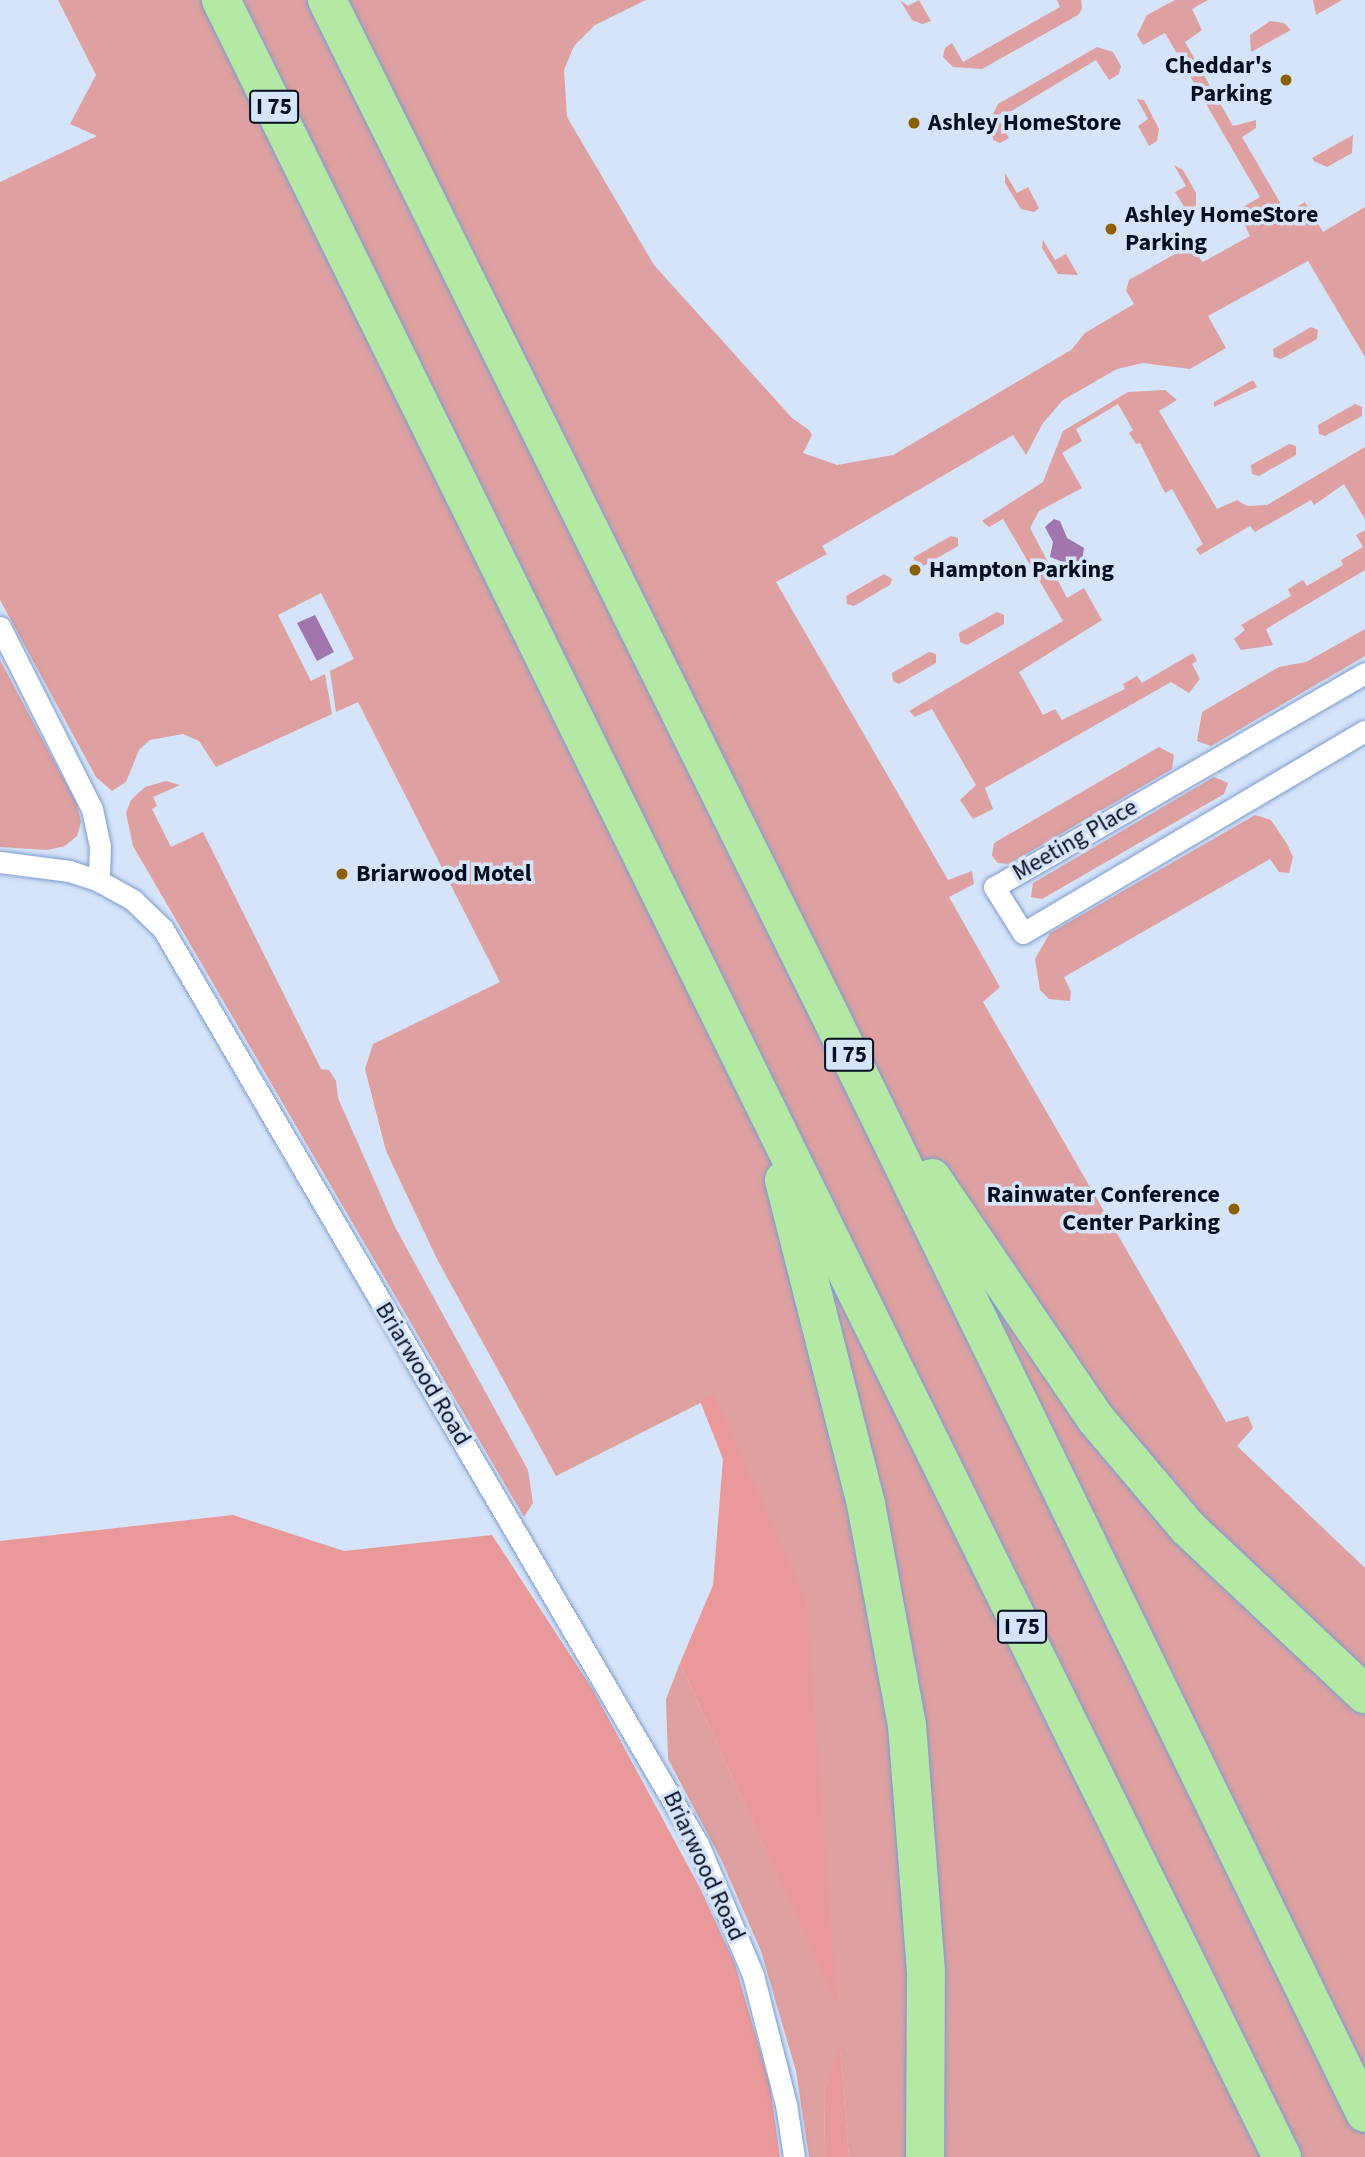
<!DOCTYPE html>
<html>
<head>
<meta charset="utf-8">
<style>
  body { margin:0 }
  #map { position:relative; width:1365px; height:2157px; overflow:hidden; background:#d6e4f9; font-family:"Source Sans 3",sans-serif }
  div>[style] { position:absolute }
  .green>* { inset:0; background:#dea0a0 }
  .forest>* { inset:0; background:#ea999a }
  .water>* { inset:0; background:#a275ae }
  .roads { filter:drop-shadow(0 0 2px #7d9ccd) drop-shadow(0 0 2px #7d9ccd) }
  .minor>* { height:21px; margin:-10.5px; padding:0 10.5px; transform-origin:10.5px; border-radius:10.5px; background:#fff }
  .motorway>* { height:38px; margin:-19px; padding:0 19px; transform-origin:19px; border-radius:19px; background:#b3e9a4 }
  .dots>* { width:19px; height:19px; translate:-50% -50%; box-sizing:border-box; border:4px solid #d6e4f9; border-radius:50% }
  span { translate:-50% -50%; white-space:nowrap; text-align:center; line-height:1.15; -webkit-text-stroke:7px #d6e4f9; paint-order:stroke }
  .shield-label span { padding:2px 5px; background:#d6e4f9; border:2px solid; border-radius:5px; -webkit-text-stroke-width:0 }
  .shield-label { font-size:23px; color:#040e1f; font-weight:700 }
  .poi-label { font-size:24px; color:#040e1f; font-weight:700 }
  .right { translate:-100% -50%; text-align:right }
  .left { translate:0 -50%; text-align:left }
  .street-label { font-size:24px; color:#040e1f }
</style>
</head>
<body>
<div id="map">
  <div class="green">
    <i style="clip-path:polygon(58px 0,646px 0,595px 25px,574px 46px,564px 70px,567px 117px,654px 265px,792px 418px,809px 430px,812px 435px,803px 453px,837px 465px,893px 455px,1071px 350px,1085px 333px,1134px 304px,1126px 291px,1129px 280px,1189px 246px,1203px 262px,1250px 236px,1238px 210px,1260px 197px,1165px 33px,1143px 45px,1137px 35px,1147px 15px,1175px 0,1208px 0,1192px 9px,1202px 30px,1185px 42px,1233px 126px,1256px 120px,1256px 128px,1242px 137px,1286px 213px,1305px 202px,1323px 232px,1365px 207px,1365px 357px,1308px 261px,1208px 316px,1226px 348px,1190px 369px,1143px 363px,1117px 369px,1063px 400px,1043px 423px,1026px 455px,1013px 435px,822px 546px,827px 554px,776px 582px,948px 880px,972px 871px,974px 884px,949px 897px,1000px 987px,983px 1002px,1226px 1422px,1248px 1416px,1253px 1428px,1237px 1446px,1365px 1568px,1365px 2157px,849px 2157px,840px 2050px,824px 2091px,825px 2157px,809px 2157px,796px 2071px,761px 1951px,721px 1859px,668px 1759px,666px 1699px,680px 1663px,836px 2003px,714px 1396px,556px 1476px,437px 1259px,386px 1151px,365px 1069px,373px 1044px,500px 982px,358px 702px,336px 712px,330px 671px,354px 659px,321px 593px,278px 615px,311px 681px,325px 674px,332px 714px,216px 767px,199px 741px,183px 734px,150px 740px,139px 750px,126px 782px,112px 791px,96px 777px,0 600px,0 182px,97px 136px,70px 124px,96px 75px)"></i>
    <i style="clip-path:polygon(900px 0,908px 6px,919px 0,931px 21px,922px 24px,912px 20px)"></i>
    <i style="clip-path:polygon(1057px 0,1081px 0,1082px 9px,1078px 15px,982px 69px,953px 67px,943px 57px,945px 48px,952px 43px,963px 62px,1060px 7px)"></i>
    <i style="clip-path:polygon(1313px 0,1342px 0,1316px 15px)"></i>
    <i style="clip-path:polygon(1270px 21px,1284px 23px,1291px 30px,1251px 52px,1250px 35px)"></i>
    <i style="clip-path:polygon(1097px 47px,1113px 52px,1121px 66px,1119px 74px,1109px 80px,1096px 60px,998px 119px,1009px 138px,1000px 143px,993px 140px,991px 118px,998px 104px)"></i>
    <i style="clip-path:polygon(1137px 99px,1144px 100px,1159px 129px,1157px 141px,1149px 146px,1138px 126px,1148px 119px)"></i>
    <i style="clip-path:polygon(1353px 135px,1352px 153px,1327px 167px,1314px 161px,1312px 158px)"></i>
    <i style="clip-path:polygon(1174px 165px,1183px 170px,1196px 193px,1196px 205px,1188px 213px,1175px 192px,1186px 186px)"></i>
    <i style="clip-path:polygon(1005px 173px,1017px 193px,1028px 187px,1039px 208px,1034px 212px,1021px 209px,1005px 183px)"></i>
    <i style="clip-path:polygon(1043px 240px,1055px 260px,1066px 254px,1078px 275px,1058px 274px,1042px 248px)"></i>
    <i style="clip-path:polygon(1311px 327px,1318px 330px,1317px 339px,1281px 359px,1274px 357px,1273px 349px)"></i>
    <i style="clip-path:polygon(1253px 380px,1257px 387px,1214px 407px,1214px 402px)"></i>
    <i style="clip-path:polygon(1165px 390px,1177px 400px,1159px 411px,1217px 509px,1237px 500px,1247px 506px,1267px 505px,1365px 447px,1365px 519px,1344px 484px,1314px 505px,1311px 500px,1255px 532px,1250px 526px,1200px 555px,1196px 549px,1203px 544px,1172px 489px,1165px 493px,1140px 443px,1136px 444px,1129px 433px,1133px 430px,1118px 404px,1076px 429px,1082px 441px,1062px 453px,1082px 488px,1039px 511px,1030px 528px,1067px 598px,1084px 588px,1102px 620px,1019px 672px,1043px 715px,1055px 709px,1062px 720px,1125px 689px,1123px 684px,1137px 676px,1142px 683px,1193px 653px,1197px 661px,1192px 664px,1200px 679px,1189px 693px,1171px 682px,985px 788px,993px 809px,973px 819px,960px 800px,976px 785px,932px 709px,915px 717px,909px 711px,1063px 621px,1003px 519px,989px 527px,982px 521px,1043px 482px,1063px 431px,1128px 392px)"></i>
    <i style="clip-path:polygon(1355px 404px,1362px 407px,1362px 416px,1325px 436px,1319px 434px,1318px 425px)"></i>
    <i style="clip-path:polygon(1289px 444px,1296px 446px,1296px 455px,1259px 476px,1252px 474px,1251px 465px)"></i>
    <i style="clip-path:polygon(1365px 530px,1365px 570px,1266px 629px,1273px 645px,1241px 650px,1234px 639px,1245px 630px,1241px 625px,1291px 596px,1288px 589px,1303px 580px,1307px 586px,1343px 565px,1341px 560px,1363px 547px,1356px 535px)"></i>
    <i style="clip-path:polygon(951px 536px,958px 538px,958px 546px,920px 568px,915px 565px,914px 557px)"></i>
    <i style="clip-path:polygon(884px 574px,892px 579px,890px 585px,854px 606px,847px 604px,846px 596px)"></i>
    <i style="clip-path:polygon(997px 612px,1004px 615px,1004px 624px,967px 645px,960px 642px,959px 633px)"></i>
    <i style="clip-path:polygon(1365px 629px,1365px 656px,1211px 746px,1197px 741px,1202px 712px,1279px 667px,1306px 662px)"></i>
    <i style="clip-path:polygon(929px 652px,936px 654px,936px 663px,899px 684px,893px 681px,892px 673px)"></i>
    <i style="clip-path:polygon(0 660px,77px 804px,81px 822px,77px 836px,65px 846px,47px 850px,0 847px)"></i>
    <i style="clip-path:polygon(1159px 747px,1174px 755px,1172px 769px,1009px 864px,998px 863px,992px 856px,994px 843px)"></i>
    <i style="clip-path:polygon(1214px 777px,1228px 783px,1224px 794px,1042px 899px,1031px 897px,1033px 883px)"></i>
    <i style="clip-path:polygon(166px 781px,180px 785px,153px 797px,157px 806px,152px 809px,171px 847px,203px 832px,321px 1069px,329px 1070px,336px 1081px,338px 1098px,394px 1225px,528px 1470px,533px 1503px,524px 1517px,133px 846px,126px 813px,131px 800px,145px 787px)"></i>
    <i style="clip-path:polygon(1255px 815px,1271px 820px,1287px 844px,1293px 857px,1289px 873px,1279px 872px,1270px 859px,1064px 977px,1071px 992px,1070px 1001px,1049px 999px,1040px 990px,1035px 959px,1050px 933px)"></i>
  </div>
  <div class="forest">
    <i style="clip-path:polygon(714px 1395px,806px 1600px,837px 2006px,680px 1663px,713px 1585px,723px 1459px,700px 1401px)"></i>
    <i style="clip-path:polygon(233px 1515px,344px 1551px,492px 1535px,593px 1690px,700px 1888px,735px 1964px,770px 2085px,780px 2157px,0 2157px,0 1541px)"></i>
    <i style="clip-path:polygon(840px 2048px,849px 2157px,825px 2157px,824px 2091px)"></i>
  </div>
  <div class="water">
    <i style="clip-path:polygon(1054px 519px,1060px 521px,1067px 538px,1084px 548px,1082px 561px,1063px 562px,1050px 557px,1053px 542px,1045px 527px)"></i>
    <i style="clip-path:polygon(315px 615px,334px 652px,317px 661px,297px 623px)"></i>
  </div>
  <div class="roads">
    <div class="minor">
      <i style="left:0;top:627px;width:204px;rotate:63.2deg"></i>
      <i style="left:92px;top:809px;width:38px;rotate:78deg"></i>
      <i style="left:100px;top:846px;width:35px;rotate:92deg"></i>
      <i style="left:1365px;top:673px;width:428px;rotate:150deg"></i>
      <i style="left:994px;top:887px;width:54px;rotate:57.8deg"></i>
      <i style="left:1023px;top:933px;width:397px;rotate:-30.6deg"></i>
      <i style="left:0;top:862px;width:70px;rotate:7.4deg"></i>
      <i style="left:69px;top:871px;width:32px;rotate:18deg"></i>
      <i style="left:99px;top:881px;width:39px;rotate:29deg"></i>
      <i style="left:133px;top:900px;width:42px;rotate:44deg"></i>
      <i style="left:163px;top:929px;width:1060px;rotate:59.69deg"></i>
      <i style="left:698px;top:1844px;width:142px;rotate:67.2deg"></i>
      <i style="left:753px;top:1975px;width:133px;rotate:75.7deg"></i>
      <i style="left:786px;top:2104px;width:54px;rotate:81.4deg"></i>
    </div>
    <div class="motorway">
      <i style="left:221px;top:0;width:2404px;rotate:63.81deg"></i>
      <i style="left:327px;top:0;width:1126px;rotate:63.64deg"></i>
      <i style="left:827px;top:1009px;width:1228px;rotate:64.02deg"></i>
      <i style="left:932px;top:1178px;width:290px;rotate:55.8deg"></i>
      <i style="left:1095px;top:1418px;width:144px;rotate:49.8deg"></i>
      <i style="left:1188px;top:1528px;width:243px;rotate:43.2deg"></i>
      <i style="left:784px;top:1180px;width:334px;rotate:75.8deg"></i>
      <i style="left:866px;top:1504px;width:225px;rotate:79.5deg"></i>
      <i style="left:907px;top:1725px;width:248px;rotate:85.6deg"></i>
      <i style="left:926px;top:1972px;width:185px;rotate:90.3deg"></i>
    </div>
  </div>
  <div class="dots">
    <i style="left:1286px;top:80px;background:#8a6000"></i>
    <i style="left:914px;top:123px;background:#8a6000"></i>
    <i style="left:1111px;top:229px;background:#8a6000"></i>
    <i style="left:915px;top:570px;background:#8a6000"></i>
    <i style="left:342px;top:874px;background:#8a6000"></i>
    <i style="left:1234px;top:1209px;background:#8a6000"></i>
  </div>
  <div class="shield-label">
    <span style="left:274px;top:107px">I 75</span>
    <span style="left:849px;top:1055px">I 75</span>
    <span style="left:1022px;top:1627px">I 75</span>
  </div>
  <div class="poi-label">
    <span class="right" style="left:1272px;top:80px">Cheddar's<br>Parking</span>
    <span class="left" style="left:928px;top:123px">Ashley HomeStore</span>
    <span class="left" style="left:1125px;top:229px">Ashley HomeStore<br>Parking</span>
    <span class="left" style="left:929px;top:570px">Hampton Parking</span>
    <span class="left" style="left:356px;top:874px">Briarwood Motel</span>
    <span class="right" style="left:1220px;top:1209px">Rainwater Conference<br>Center Parking</span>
  </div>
  <div class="street-label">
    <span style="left:1075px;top:840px;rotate:-30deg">Meeting Place</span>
    <span style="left:423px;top:1374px;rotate:59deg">Briarwood Road</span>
    <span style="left:704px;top:1866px;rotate:65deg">Briarwood Road</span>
  </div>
</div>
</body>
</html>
